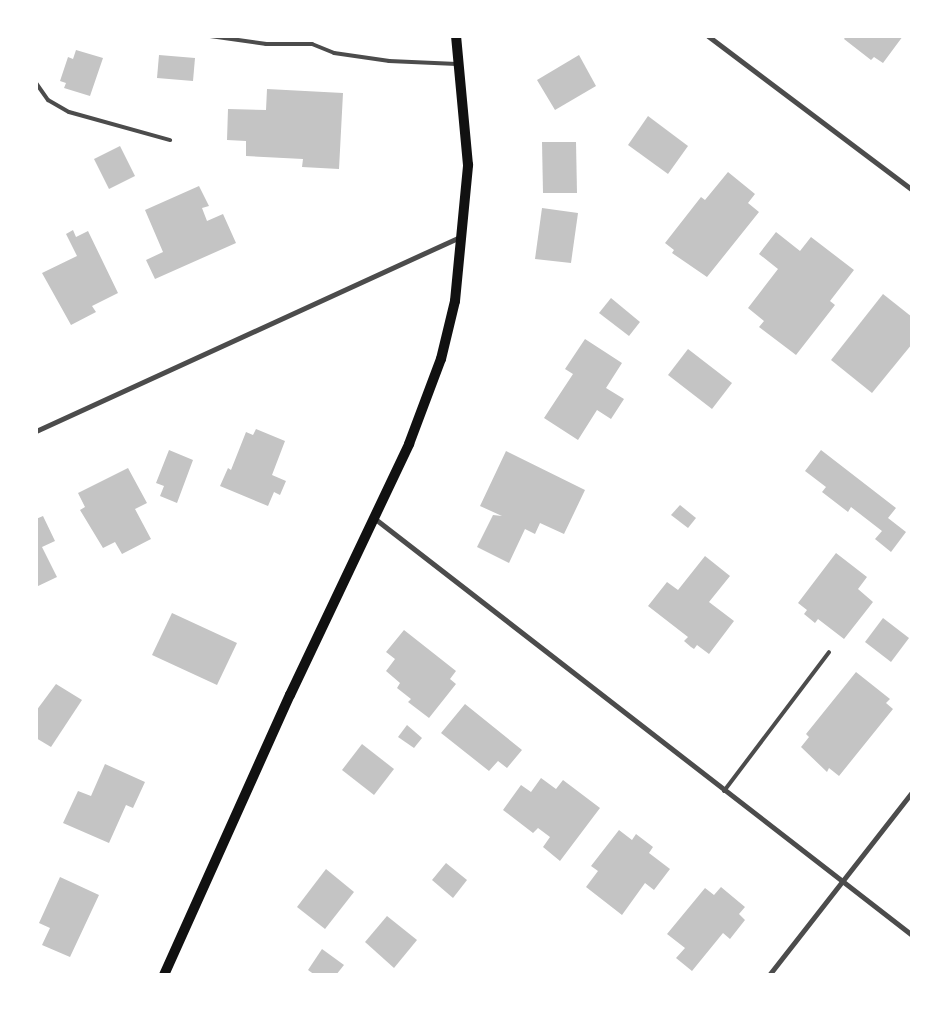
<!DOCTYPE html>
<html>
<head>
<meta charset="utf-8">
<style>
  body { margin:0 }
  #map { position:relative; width:948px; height:1011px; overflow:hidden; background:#fff; font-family:"Times New Roman",serif }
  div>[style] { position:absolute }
  .building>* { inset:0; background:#c4c4c4 }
  .service>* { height:4px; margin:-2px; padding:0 2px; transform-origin:2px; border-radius:2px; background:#4c4c4c }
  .minor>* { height:5px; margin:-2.5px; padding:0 2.5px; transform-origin:2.5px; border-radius:2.5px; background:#4c4c4c }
  .secondary>* { height:10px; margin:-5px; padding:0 5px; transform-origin:5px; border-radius:5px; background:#111 }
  span { translate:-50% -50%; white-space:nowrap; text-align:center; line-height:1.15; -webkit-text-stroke:4px #fff; paint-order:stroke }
  .frame { position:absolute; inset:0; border:38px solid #fff; pointer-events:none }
</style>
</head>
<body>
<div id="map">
  <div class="building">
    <i style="clip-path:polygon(846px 36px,903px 36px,883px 63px,874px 57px,871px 60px,844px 39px)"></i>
    <i style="clip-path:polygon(76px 50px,103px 58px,90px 96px,64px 88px,66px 83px,60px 81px,68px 57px,73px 59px)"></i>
    <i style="clip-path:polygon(159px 55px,195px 58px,193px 81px,157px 78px)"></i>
    <i style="clip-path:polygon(579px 55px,596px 86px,555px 110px,537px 80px)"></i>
    <i style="clip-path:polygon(267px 89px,343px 93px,339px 169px,302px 167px,303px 159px,246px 156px,246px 141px,227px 140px,228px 109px,266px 110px)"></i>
    <i style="clip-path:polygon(648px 116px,688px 146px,668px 174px,628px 145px)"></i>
    <i style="clip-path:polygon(542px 142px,576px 142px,577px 193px,543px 193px)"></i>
    <i style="clip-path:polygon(120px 146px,135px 176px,109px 189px,94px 159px)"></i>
    <i style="clip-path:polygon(728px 172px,755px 194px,748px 203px,759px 212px,707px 277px,672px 253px,674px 250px,665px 243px,701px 197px,705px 200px)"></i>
    <i style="clip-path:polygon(199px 186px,209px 206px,202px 208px,207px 221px,223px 214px,236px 243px,155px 279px,146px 260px,163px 252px,145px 210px)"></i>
    <i style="clip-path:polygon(542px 208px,578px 213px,571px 263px,535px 259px)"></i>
    <i style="clip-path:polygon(73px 230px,76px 237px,88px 231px,118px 293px,92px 306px,96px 312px,71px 325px,42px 273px,77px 256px,66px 234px)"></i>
    <i style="clip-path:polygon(776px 232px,800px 251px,811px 237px,854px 270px,830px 301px,835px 305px,796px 355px,759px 327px,764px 321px,748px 308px,778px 269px,759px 254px)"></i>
    <i style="clip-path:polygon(883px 294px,912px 317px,912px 344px,872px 393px,831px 360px)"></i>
    <i style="clip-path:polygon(611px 298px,640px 322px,629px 336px,599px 313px)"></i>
    <i style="clip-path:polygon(585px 339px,622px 363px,606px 388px,624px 399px,611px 419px,597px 410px,578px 440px,544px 418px,573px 374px,565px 369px)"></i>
    <i style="clip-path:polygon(688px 349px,732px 383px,712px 409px,668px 375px)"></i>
    <i style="clip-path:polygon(256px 429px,285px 441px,272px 475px,286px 481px,280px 495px,274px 492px,268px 506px,220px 486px,228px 468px,231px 470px,246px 432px,253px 435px)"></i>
    <i style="clip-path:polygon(169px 450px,193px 460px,177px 503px,160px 496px,164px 486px,156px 483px)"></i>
    <i style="clip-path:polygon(821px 450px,896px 508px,888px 518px,906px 532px,891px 552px,875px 539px,882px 531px,851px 507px,848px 512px,822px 492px,826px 487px,805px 471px)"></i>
    <i style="clip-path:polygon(506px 451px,585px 490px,564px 534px,540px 523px,535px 534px,525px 529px,509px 563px,477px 547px,493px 515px,502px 516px,480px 506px)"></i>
    <i style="clip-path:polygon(128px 468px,147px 503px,135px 509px,151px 539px,122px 554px,115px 542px,103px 548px,80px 510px,85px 507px,78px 493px)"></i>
    <i style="clip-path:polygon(680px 505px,696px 518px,688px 528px,671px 515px)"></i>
    <i style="clip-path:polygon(43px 516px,55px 541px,42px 547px,57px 577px,36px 587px,36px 519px)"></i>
    <i style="clip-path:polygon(836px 553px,867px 577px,858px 589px,873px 602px,844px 639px,818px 619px,815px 623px,804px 614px,807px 610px,798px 603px)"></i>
    <i style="clip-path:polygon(705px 556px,730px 576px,709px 602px,734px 621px,709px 654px,697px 645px,694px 649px,691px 647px,684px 641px,688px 637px,648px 606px,667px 582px,678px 590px)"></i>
    <i style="clip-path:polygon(172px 613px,237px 643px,217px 685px,152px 655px)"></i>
    <i style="clip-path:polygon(883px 618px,909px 638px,891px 662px,865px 642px)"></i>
    <i style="clip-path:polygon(404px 630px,456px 671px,450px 679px,456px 684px,429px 718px,408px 702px,411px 699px,397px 688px,400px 683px,386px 671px,395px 659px,386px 652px)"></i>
    <i style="clip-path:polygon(856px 672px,890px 699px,886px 703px,893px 709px,839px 776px,829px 768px,827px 772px,801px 747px,809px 737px,806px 734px)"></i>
    <i style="clip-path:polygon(56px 684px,82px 700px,51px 747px,36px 738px,36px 711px)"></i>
    <i style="clip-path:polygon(465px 704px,522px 750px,507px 768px,498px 761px,489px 771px,441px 733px)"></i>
    <i style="clip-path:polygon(407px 725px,422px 738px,414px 748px,398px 737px)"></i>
    <i style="clip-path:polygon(362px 744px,394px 769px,374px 795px,342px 770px)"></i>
    <i style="clip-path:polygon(105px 764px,145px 782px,133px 808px,126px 805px,109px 843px,63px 823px,78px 791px,91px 796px)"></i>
    <i style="clip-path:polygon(541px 778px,556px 789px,563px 780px,600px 808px,560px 861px,543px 847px,550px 837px,538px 828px,533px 833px,503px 810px,521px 785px,531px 792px)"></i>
    <i style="clip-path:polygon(619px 830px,632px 840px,636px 834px,653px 847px,649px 853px,670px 869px,654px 890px,645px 883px,622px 915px,586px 887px,598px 871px,591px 866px)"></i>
    <i style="clip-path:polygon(446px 863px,467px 880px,453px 898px,432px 880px)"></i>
    <i style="clip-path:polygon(326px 869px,354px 892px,325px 929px,297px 907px)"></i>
    <i style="clip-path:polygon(60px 877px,99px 895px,70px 957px,42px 945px,50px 928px,39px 923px)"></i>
    <i style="clip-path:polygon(721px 887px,745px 907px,739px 914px,745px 920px,730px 939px,723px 933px,692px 971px,676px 958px,685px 948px,667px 934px,705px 888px,714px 895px)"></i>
    <i style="clip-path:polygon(387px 916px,417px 940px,394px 968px,365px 942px)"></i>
    <i style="clip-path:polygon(322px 949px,344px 965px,336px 975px,315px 975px,308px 970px)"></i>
  </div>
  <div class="service">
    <i style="left:210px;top:36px;width:57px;rotate:8.1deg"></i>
    <i style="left:266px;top:44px;width:46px"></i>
    <i style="left:312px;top:44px;width:24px;rotate:22deg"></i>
    <i style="left:334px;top:53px;width:56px;rotate:8.3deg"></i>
    <i style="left:389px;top:61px;width:68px;rotate:2.5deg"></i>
    <i style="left:36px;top:83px;width:21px;rotate:55deg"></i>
    <i style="left:48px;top:100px;width:24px;rotate:30deg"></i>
    <i style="left:69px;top:112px;width:105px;rotate:15.5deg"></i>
    <i style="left:724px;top:791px;width:174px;rotate:-52.9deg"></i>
  </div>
  <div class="minor">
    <i style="left:708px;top:36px;width:256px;rotate:37deg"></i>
    <i style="left:36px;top:431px;width:468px;rotate:-24.6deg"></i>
    <i style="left:374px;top:518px;width:681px;rotate:37.78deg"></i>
    <i style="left:769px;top:975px;width:232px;rotate:-52deg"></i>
  </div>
  <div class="secondary">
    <i style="left:164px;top:975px;width:307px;rotate:-65.8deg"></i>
    <i style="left:290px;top:695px;width:278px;rotate:-64.6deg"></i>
    <i style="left:409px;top:444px;width:91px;rotate:-69.4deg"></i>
    <i style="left:441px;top:359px;width:60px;rotate:-76.4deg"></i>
    <i style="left:455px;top:301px;width:137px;rotate:-84.5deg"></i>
    <i style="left:468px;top:165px;width:130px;rotate:-95.3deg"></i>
  </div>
  <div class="frame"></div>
</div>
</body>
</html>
